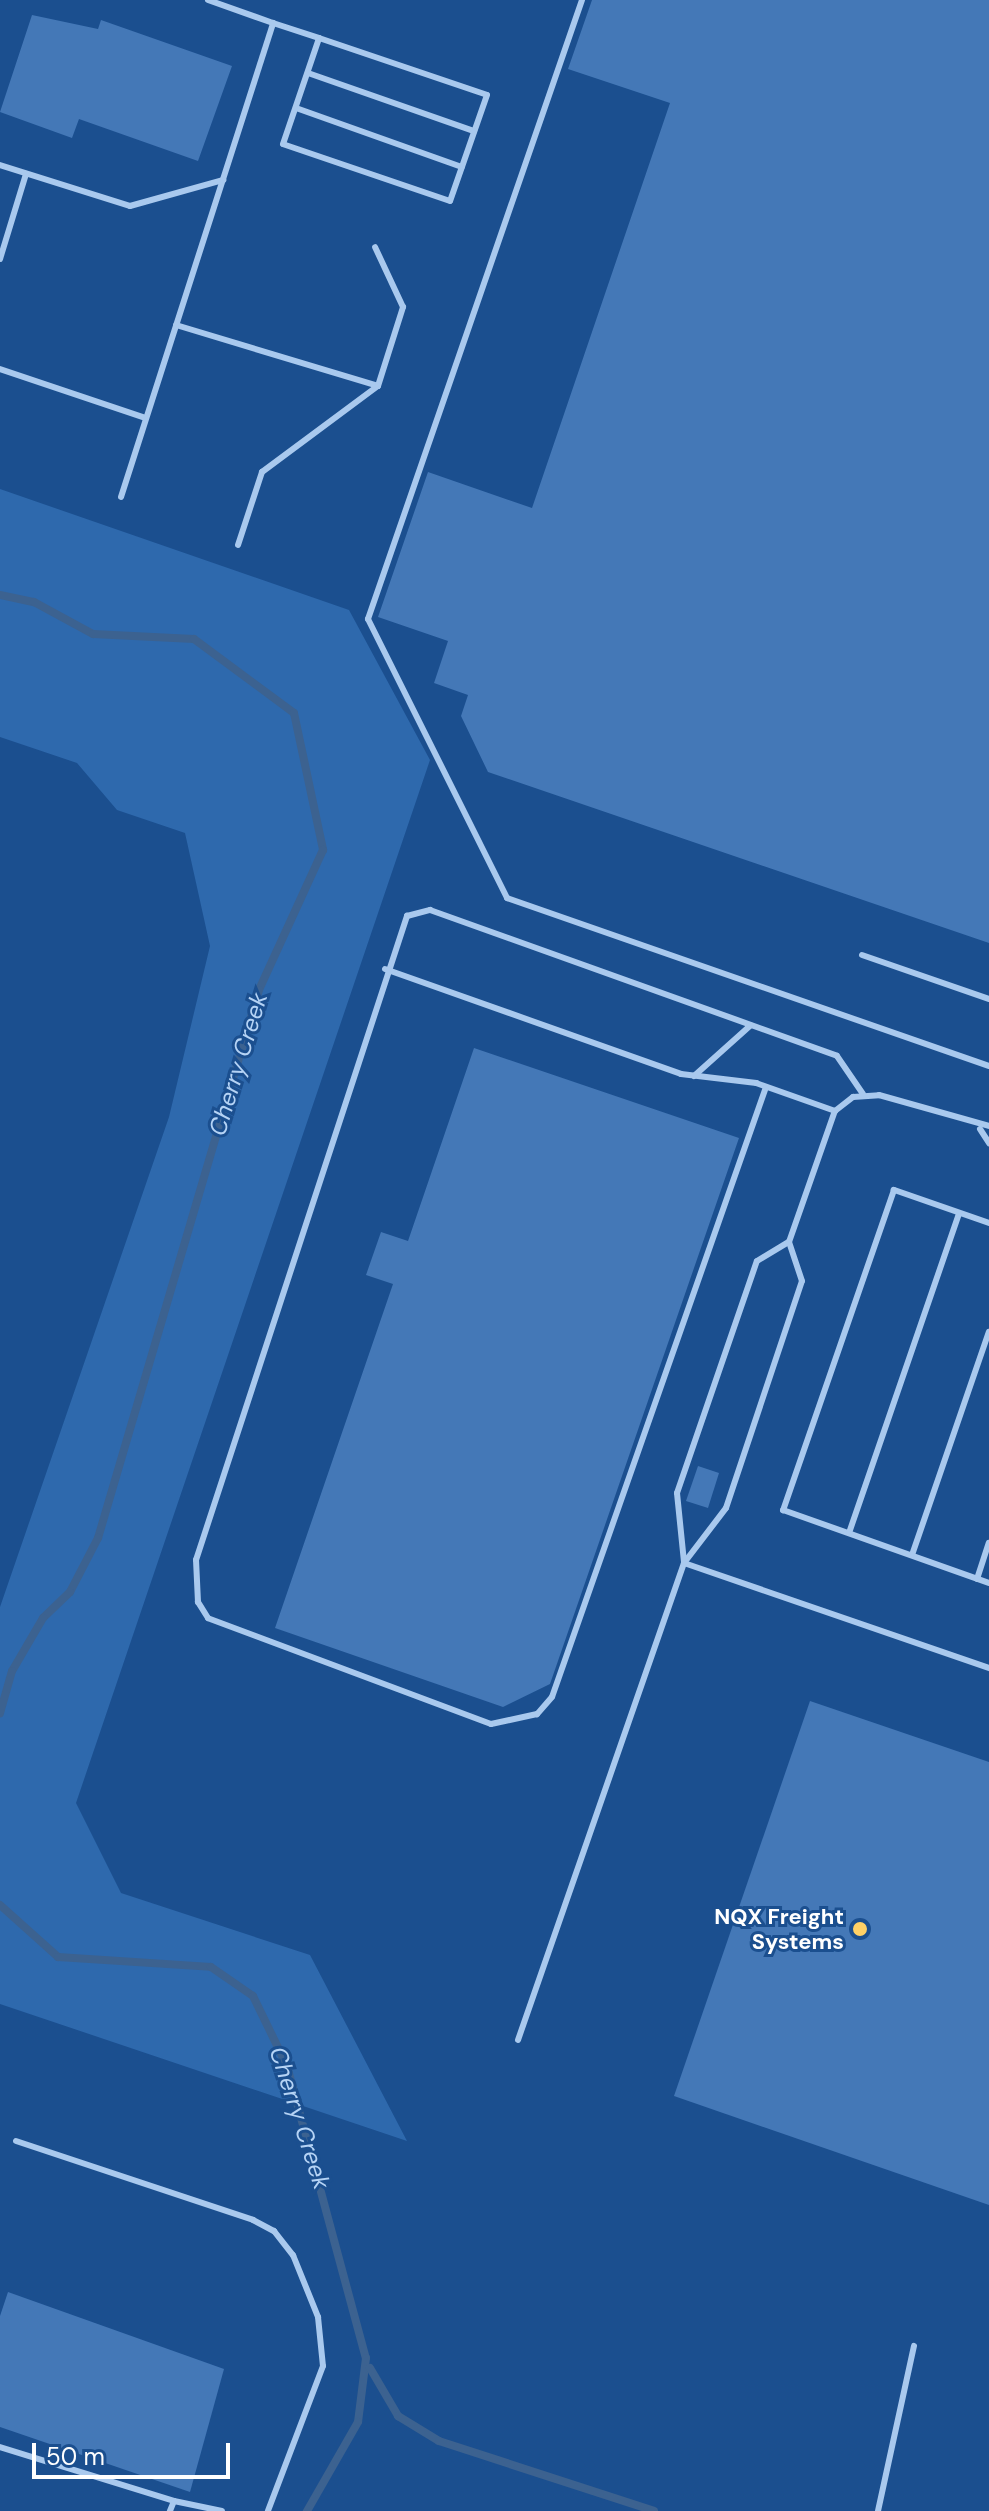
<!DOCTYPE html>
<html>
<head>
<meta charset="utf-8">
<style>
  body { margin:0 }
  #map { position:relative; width:989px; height:2511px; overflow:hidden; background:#1b4f8f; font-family:"DM Sans",sans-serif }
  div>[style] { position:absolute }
  .green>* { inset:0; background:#2e69ad }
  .stream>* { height:8px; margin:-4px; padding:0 4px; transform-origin:4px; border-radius:4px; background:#3c6290 }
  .building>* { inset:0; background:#4478b7 }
  .service>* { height:6px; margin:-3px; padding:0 3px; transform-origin:3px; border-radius:3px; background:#a9c9ee }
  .dots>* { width:22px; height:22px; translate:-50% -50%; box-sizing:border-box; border:4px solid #1b4f8f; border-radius:50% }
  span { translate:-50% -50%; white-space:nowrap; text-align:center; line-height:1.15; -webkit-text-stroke:6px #1b4f8f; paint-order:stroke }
  .poi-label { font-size:22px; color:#fff; font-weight:700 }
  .right { translate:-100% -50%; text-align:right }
  .water-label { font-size:24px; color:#b5d3f5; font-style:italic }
  .scale { position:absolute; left:32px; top:2443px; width:198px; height:36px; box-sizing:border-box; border:4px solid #fff; border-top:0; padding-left:10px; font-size:24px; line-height:28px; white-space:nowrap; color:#fff; -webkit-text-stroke:6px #1b4f8f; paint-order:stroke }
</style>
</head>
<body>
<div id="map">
  <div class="green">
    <i style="clip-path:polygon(0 489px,349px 610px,430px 760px,76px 1803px,121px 1893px,310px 1955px,407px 2141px,0 2004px,0 1607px,169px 1117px,210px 946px,185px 833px,117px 810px,77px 763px,0 737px)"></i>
  </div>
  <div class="stream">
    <i style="left:0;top:595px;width:35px;rotate:12deg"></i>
    <i style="left:34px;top:602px;width:67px;rotate:28.5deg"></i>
    <i style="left:93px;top:634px;width:101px;rotate:2.8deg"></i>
    <i style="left:194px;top:639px;width:124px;rotate:36.5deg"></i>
    <i style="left:294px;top:713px;width:140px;rotate:78deg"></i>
    <i style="left:323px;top:850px;width:154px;rotate:114.6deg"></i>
    <i style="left:259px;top:990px;width:571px;rotate:106.37deg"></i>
    <i style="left:98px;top:1538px;width:61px;rotate:117.4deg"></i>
    <i style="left:70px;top:1592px;width:37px;rotate:136deg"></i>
    <i style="left:43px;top:1618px;width:61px;rotate:120.3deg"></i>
    <i style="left:12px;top:1671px;width:44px;rotate:105.9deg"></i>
    <i style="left:0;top:1905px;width:78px;rotate:41.9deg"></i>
    <i style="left:58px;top:1957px;width:153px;rotate:3.7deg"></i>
    <i style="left:211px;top:1967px;width:51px;rotate:34.6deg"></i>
    <i style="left:253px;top:1996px;width:78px;rotate:64.1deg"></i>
    <i style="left:287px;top:2066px;width:302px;rotate:74.9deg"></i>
    <i style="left:366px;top:2358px;width:64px;rotate:97.1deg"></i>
    <i style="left:358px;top:2422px;width:103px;rotate:119.8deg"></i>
    <i style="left:370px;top:2368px;width:56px;rotate:59.7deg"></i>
    <i style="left:398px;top:2416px;width:48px;rotate:31.4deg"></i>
    <i style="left:439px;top:2441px;width:226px;rotate:18deg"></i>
  </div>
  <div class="building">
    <i style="clip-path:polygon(592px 0,989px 0,989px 943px,488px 772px,461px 716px,468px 695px,434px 683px,448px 641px,378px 617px,428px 472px,532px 508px,670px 103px,568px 69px)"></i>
    <i style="clip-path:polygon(32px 15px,98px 29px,101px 20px,232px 66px,198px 161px,79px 119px,72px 138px,0 112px)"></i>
    <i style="clip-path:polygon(474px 1048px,739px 1138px,550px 1684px,503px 1707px,275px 1628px,393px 1284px,366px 1275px,381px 1232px,408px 1241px)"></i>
    <i style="clip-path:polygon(698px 1466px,719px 1473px,708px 1508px,686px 1501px)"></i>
    <i style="clip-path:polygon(810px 1701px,989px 1762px,989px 2205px,674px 2096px)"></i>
    <i style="clip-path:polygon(8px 2292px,224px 2369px,190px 2492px,0 2427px,0 2316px)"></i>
  </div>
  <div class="service">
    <i style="left:582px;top:0;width:655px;rotate:109.07deg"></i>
    <i style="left:368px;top:619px;width:312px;rotate:63.5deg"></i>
    <i style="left:507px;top:898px;width:510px;rotate:19.22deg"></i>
    <i style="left:273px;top:23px;width:48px;rotate:18.1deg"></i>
    <i style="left:319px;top:38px;width:177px;rotate:18.7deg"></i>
    <i style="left:487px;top:95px;width:112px;rotate:109.2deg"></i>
    <i style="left:450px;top:201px;width:176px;rotate:-161.2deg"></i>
    <i style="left:283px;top:144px;width:112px;rotate:-71.2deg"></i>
    <i style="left:308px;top:73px;width:176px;rotate:19.3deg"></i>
    <i style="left:296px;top:108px;width:176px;rotate:19.6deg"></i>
    <i style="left:0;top:165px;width:136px;rotate:17.5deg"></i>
    <i style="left:130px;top:206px;width:97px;rotate:-15.6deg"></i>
    <i style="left:0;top:259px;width:89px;rotate:-73deg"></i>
    <i style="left:176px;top:325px;width:211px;rotate:16.8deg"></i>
    <i style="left:0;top:369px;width:154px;rotate:18.6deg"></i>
    <i style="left:121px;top:497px;width:498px;rotate:-72.2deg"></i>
    <i style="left:273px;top:23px;width:69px;rotate:-160.5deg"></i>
    <i style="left:238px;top:545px;width:77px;rotate:-71.8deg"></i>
    <i style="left:262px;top:472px;width:144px;rotate:-36.6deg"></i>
    <i style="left:378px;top:386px;width:83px;rotate:-72.4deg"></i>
    <i style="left:403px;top:307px;width:66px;rotate:-115deg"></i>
    <i style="left:862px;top:955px;width:134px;rotate:19.1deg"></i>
    <i style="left:385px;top:969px;width:314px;rotate:19.5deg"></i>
    <i style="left:681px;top:1074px;width:76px;rotate:6.8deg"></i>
    <i style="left:756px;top:1083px;width:84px;rotate:19.5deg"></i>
    <i style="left:694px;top:1076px;width:76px;rotate:-41.8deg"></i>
    <i style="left:766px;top:1087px;width:646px;rotate:109.33deg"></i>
    <i style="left:552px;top:1697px;width:23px;rotate:131deg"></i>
    <i style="left:537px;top:1714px;width:47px;rotate:167.7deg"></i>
    <i style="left:491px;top:1724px;width:302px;rotate:-159.5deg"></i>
    <i style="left:208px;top:1618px;width:19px;rotate:-122deg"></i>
    <i style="left:198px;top:1602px;width:42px;rotate:-92.7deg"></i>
    <i style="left:196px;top:1560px;width:678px;rotate:-71.86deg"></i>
    <i style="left:407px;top:916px;width:24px;rotate:-15deg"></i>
    <i style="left:430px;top:910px;width:432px;rotate:19.7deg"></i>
    <i style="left:837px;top:1056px;width:46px;rotate:55.6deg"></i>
    <i style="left:980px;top:1129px;width:17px;rotate:57deg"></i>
    <i style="left:989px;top:1223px;width:101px;rotate:-160.8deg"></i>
    <i style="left:894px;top:1190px;width:339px;rotate:109.1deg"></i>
    <i style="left:783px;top:1510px;width:219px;rotate:19.5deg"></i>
    <i style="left:849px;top:1533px;width:338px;rotate:-71deg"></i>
    <i style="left:912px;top:1555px;width:236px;rotate:-71deg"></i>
    <i style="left:684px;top:1562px;width:69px;rotate:-95.8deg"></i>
    <i style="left:677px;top:1493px;width:245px;rotate:-71deg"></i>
    <i style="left:757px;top:1261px;width:37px;rotate:-31deg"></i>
    <i style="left:684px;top:1563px;width:69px;rotate:-52.6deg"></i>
    <i style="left:726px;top:1508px;width:239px;rotate:-71.5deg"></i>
    <i style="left:802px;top:1281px;width:41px;rotate:-108.4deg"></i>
    <i style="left:789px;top:1242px;width:139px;rotate:-70.7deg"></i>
    <i style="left:835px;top:1111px;width:23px;rotate:-38deg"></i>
    <i style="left:853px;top:1097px;width:26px;rotate:-4deg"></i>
    <i style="left:879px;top:1095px;width:114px;rotate:15.7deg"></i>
    <i style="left:977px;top:1579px;width:38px;rotate:-72deg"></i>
    <i style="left:518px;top:2040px;width:505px;rotate:-70.81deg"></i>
    <i style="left:684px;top:1563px;width:323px;rotate:19deg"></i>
    <i style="left:16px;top:2141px;width:250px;rotate:18.4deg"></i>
    <i style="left:253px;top:2220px;width:24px;rotate:28deg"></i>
    <i style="left:274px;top:2231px;width:31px;rotate:52deg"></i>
    <i style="left:293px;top:2255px;width:67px;rotate:68deg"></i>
    <i style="left:318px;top:2317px;width:49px;rotate:84.2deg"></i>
    <i style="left:323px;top:2366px;width:155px;rotate:110.8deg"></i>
    <i style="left:0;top:2447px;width:182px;rotate:17.2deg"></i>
    <i style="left:174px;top:2501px;width:11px;rotate:112deg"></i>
    <i style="left:174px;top:2501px;width:49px;rotate:11.8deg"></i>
    <i style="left:878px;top:2511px;width:169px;rotate:-77.7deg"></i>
  </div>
  <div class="dots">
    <i style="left:860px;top:1929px;background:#ffd166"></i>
  </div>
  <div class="poi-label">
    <span class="right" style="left:844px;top:1929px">NQX Freight<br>Systems</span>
  </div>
  <div class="water-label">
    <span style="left:238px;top:1064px;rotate:-73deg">Cherry Creek</span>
    <span style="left:300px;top:2118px;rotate:72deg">Cherry Creek</span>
  </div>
  <div class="scale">50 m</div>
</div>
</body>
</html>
